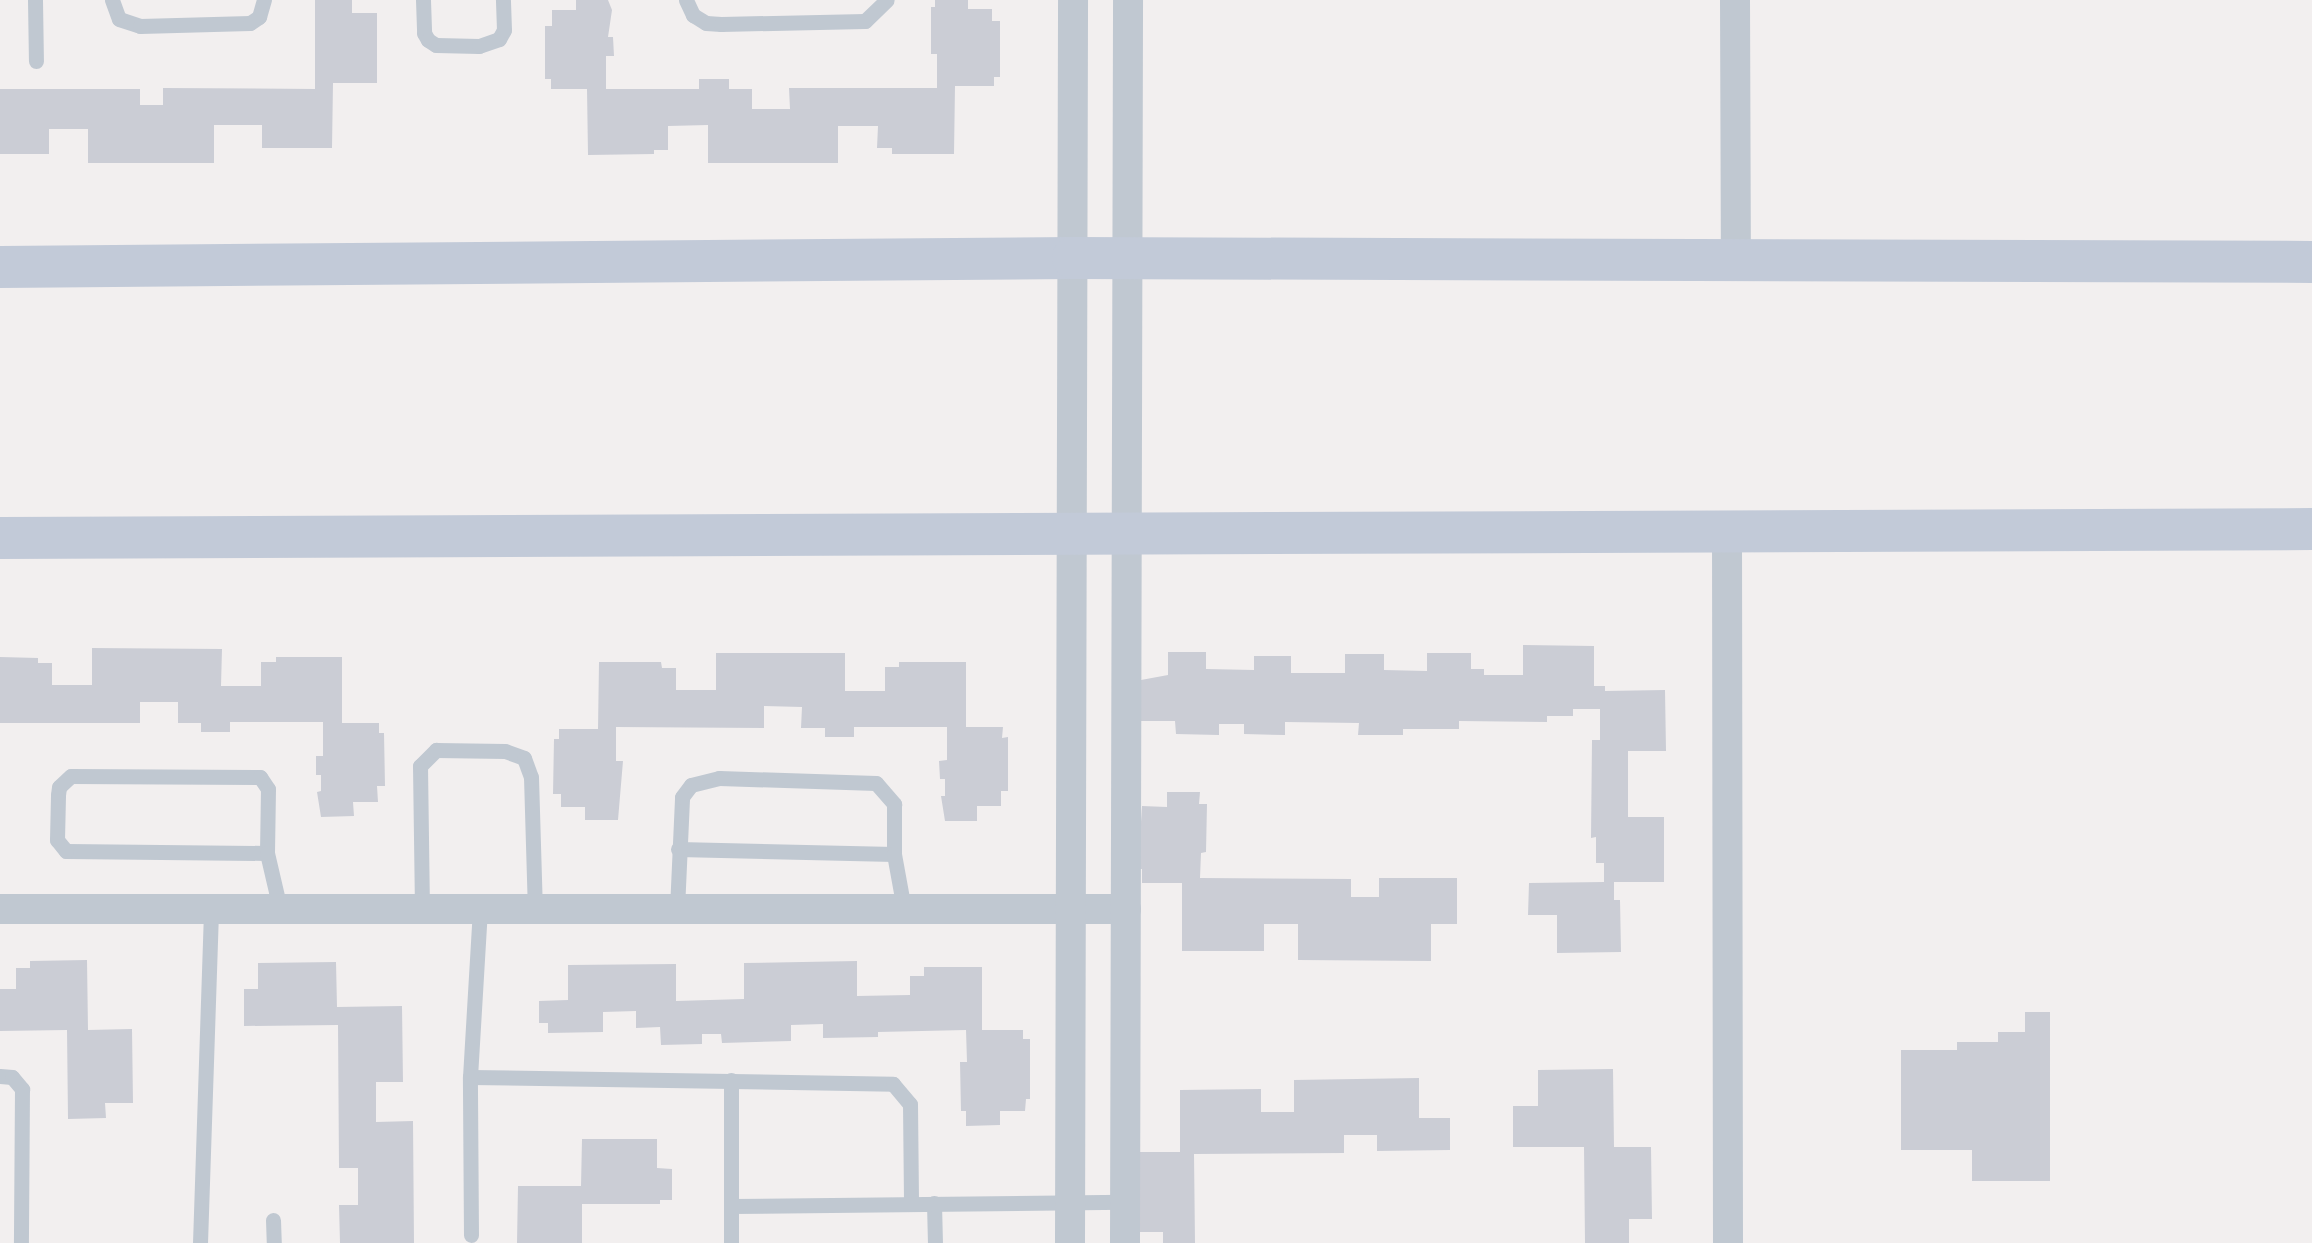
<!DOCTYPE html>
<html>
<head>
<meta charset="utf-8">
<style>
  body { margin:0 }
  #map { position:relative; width:2312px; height:1243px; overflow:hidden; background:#f2efef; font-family:Arial,sans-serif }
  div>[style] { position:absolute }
  .building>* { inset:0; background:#cbcdd5 }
  .lane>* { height:15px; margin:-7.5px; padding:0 7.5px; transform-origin:7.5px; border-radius:7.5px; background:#c0c8d1 }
  .street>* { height:30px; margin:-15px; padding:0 15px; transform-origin:15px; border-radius:15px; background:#c0c8d1 }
  .secondary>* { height:42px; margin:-21px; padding:0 21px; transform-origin:21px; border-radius:21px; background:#c2cad8 }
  span { translate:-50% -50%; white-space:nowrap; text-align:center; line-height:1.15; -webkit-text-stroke:8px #fff; paint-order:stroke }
</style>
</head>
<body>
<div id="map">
  <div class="building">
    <i style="clip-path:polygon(315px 0,352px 0,352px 13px,377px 13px,377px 83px,333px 83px,332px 148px,262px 148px,262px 125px,214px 125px,214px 163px,88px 163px,88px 129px,49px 129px,49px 154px,0 154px,0 89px,140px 89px,140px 105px,163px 105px,163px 88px,315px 89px)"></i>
    <i style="clip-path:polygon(576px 0,608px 0,612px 10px,608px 37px,613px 37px,614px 56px,606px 56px,606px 89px,699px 89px,699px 79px,729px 79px,729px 89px,752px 89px,752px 109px,790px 109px,789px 88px,937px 88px,937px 54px,931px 54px,931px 7px,935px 7px,935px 0,968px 0,968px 9px,992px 9px,992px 21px,1000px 21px,1000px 77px,994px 77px,994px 86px,955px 86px,954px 154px,892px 154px,892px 148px,877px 148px,878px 126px,838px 126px,838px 163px,708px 163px,708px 125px,668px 126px,668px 150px,654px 150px,654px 154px,588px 155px,587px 89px,551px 89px,551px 79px,545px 79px,545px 26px,552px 26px,552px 10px,576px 10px)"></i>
    <i style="clip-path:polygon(1523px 645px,1594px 646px,1594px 686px,1605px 686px,1605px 691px,1665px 690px,1666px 751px,1628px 751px,1628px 817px,1664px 817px,1664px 882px,1614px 882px,1614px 900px,1620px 900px,1621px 952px,1557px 953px,1557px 915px,1528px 915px,1529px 883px,1604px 882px,1604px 863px,1596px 863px,1596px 837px,1591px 838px,1592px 740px,1600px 740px,1600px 709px,1573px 709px,1573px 716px,1547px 716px,1547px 722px,1459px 721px,1459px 729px,1403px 729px,1403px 735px,1358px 735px,1359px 723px,1285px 722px,1285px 735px,1244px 734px,1244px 724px,1219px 724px,1219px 735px,1176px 734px,1175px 721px,1140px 721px,1141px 680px,1168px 675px,1168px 652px,1206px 652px,1206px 669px,1254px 670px,1254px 656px,1291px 656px,1291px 673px,1345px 673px,1345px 654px,1384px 654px,1384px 670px,1427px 671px,1427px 653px,1471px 653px,1471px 669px,1484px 669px,1484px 675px,1523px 675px)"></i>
    <i style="clip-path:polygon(92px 648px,222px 649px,221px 686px,261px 686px,261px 662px,276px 662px,276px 657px,342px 657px,342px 723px,379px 723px,379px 733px,384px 733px,385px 786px,377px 786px,378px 802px,353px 802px,354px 816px,321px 817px,317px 792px,321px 791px,321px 775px,316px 775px,316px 756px,323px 756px,323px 722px,230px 722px,230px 732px,201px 732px,201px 723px,178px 723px,178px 702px,140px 702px,140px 723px,0 723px,0 657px,38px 658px,38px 663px,52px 663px,52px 685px,92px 685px)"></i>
    <i style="clip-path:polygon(716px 653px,845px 653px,845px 691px,885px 691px,885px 667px,899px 667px,899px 662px,966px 662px,966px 727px,1003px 727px,1002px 738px,1008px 737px,1008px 791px,1001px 791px,1001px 806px,977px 806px,977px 821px,945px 821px,941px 796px,945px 796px,945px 779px,940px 779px,939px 761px,947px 760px,947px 727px,854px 727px,854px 737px,825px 737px,825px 728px,801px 728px,802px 707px,764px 706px,764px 728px,616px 727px,616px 761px,623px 761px,618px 820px,585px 820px,585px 807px,561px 807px,561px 794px,553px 794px,554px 739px,559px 739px,559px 729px,598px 729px,599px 662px,661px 662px,662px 668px,676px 668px,676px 690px,716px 690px)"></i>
    <i style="clip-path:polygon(1167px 792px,1200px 792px,1199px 804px,1207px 804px,1206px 852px,1201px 853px,1200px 878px,1351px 879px,1351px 897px,1379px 897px,1379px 878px,1457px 878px,1457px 924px,1431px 924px,1431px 961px,1298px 960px,1298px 924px,1264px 924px,1264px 951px,1182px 951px,1182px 883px,1142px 883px,1142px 869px,1138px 869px,1142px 806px,1167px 807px)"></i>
    <i style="clip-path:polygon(87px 960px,88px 1030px,132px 1029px,133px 1103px,105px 1103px,106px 1118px,68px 1119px,67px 1030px,0 1031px,0 989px,16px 989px,16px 968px,30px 968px,30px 961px)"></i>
    <i style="clip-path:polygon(857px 961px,857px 996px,910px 995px,910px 976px,924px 976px,924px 967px,982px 967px,982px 1030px,1023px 1030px,1023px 1039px,1030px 1039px,1030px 1099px,1026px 1099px,1025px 1111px,1000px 1111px,1000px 1125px,966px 1126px,966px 1111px,961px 1111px,960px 1062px,967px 1062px,966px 1030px,878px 1032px,878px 1037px,823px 1038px,823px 1024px,791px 1025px,791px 1041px,722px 1043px,721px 1034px,702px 1034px,702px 1044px,661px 1045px,660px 1027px,636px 1028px,636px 1011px,603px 1012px,603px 1032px,548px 1033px,548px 1023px,539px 1023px,539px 1001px,568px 1000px,568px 965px,676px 964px,676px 1001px,744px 999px,744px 963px)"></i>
    <i style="clip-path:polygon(336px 962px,337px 1007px,402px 1006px,403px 1082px,376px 1082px,376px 1122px,413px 1121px,414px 1243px,340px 1243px,339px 1205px,358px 1205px,358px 1168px,339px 1168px,338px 1025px,244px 1026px,244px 989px,258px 989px,258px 963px)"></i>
    <i style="clip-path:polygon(2025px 1012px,2050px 1012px,2050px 1181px,1972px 1181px,1972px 1150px,1901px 1150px,1901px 1050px,1957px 1050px,1957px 1042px,1998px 1042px,1998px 1032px,2025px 1032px)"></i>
    <i style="clip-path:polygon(1613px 1069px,1614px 1147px,1651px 1147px,1652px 1219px,1629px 1219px,1629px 1243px,1585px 1243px,1584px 1147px,1513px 1147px,1513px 1106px,1538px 1106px,1538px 1070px)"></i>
    <i style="clip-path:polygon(1419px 1078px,1419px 1118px,1450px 1118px,1450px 1150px,1377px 1151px,1377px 1135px,1344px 1135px,1344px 1153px,1194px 1154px,1195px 1243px,1163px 1243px,1163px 1232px,1138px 1232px,1137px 1152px,1180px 1152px,1180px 1090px,1261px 1089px,1261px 1112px,1294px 1112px,1294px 1080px)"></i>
    <i style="clip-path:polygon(582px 1139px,657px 1139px,657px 1168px,672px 1169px,672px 1200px,660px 1200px,660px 1204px,582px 1204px,582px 1243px,517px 1243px,518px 1186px,581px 1186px)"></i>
  </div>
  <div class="lane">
    <i style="left:35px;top:0;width:61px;rotate:89.1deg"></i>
    <i style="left:112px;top:0;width:20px;rotate:70deg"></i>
    <i style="left:119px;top:19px;width:22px;rotate:18deg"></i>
    <i style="left:140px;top:26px;width:110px;rotate:-1.6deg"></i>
    <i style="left:250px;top:23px;width:11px;rotate:-34deg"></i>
    <i style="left:259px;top:17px;width:18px;rotate:-74deg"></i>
    <i style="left:423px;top:0;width:33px;rotate:88deg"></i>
    <i style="left:424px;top:33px;width:8px;rotate:60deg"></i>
    <i style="left:428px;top:40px;width:9px;rotate:32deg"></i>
    <i style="left:436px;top:45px;width:43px;rotate:1.3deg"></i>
    <i style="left:479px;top:46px;width:21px;rotate:-19deg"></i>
    <i style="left:499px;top:39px;width:10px;rotate:-61deg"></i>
    <i style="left:504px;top:30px;width:30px;rotate:-92deg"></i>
    <i style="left:686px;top:0;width:17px;rotate:65deg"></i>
    <i style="left:693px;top:15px;width:15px;rotate:32deg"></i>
    <i style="left:706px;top:23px;width:15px;rotate:4deg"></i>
    <i style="left:721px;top:24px;width:144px;rotate:-1.2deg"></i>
    <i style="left:865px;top:21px;width:30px;rotate:-44deg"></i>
    <i style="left:71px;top:776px;width:189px;rotate:0.3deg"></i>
    <i style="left:260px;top:777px;width:14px;rotate:56deg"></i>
    <i style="left:268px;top:789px;width:64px;rotate:90.9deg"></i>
    <i style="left:267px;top:853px;width:201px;rotate:-179.4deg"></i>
    <i style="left:66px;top:851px;width:14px;rotate:-129deg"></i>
    <i style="left:57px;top:840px;width:45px;rotate:-88.7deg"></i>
    <i style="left:58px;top:795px;width:8px;rotate:-83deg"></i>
    <i style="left:59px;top:787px;width:16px;rotate:-43deg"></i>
    <i style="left:678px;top:849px;width:216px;rotate:1.3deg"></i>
    <i style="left:267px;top:853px;width:57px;rotate:76.9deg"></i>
    <i style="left:422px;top:909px;width:143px;rotate:-90.8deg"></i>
    <i style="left:420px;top:766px;width:23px;rotate:-45deg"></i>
    <i style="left:436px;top:750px;width:69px;rotate:0.8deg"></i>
    <i style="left:505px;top:751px;width:20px;rotate:20deg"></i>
    <i style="left:524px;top:758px;width:20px;rotate:70deg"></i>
    <i style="left:531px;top:777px;width:132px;rotate:88.3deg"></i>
    <i style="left:677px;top:909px;width:112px;rotate:-87.4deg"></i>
    <i style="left:682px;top:797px;width:15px;rotate:-53deg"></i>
    <i style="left:691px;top:785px;width:29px;rotate:-14deg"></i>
    <i style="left:719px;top:778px;width:157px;rotate:1.8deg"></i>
    <i style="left:876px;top:783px;width:28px;rotate:49deg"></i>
    <i style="left:894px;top:804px;width:50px;rotate:90deg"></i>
    <i style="left:894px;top:854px;width:56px;rotate:79.7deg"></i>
    <i style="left:0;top:1076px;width:12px;rotate:5deg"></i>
    <i style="left:12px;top:1077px;width:16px;rotate:50deg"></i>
    <i style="left:22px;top:1089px;width:154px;rotate:90.4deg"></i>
    <i style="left:470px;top:1077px;width:423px;rotate:0.9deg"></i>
    <i style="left:893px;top:1084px;width:26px;rotate:50deg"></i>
    <i style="left:910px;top:1104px;width:99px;rotate:89.4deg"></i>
    <i style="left:934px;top:1203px;width:40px;rotate:88.6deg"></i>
    <i style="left:731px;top:1206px;width:394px;rotate:-0.6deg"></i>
    <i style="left:273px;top:1220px;width:23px;rotate:88deg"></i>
    <i style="left:471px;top:1235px;width:158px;rotate:-90.4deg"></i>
    <i style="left:470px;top:1077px;width:168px;rotate:-86.6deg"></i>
    <i style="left:200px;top:1243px;width:334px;rotate:-88.1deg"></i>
    <i style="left:731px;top:1243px;width:163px;rotate:-90deg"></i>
  </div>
  <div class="street">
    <i style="left:1735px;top:0;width:258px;rotate:89.8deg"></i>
    <i style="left:1727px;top:531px;width:712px;rotate:89.92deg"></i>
    <i style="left:0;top:909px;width:1126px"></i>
    <i style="left:1070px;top:1243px;width:1243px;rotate:-89.86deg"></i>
    <i style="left:1125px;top:1243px;width:1243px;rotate:-89.86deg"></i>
  </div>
  <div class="secondary">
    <i style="left:0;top:267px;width:1073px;rotate:-0.48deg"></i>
    <i style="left:1073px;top:258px;width:1239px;rotate:0.18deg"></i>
    <i style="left:0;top:538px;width:2312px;rotate:-0.22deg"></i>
  </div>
</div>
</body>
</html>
